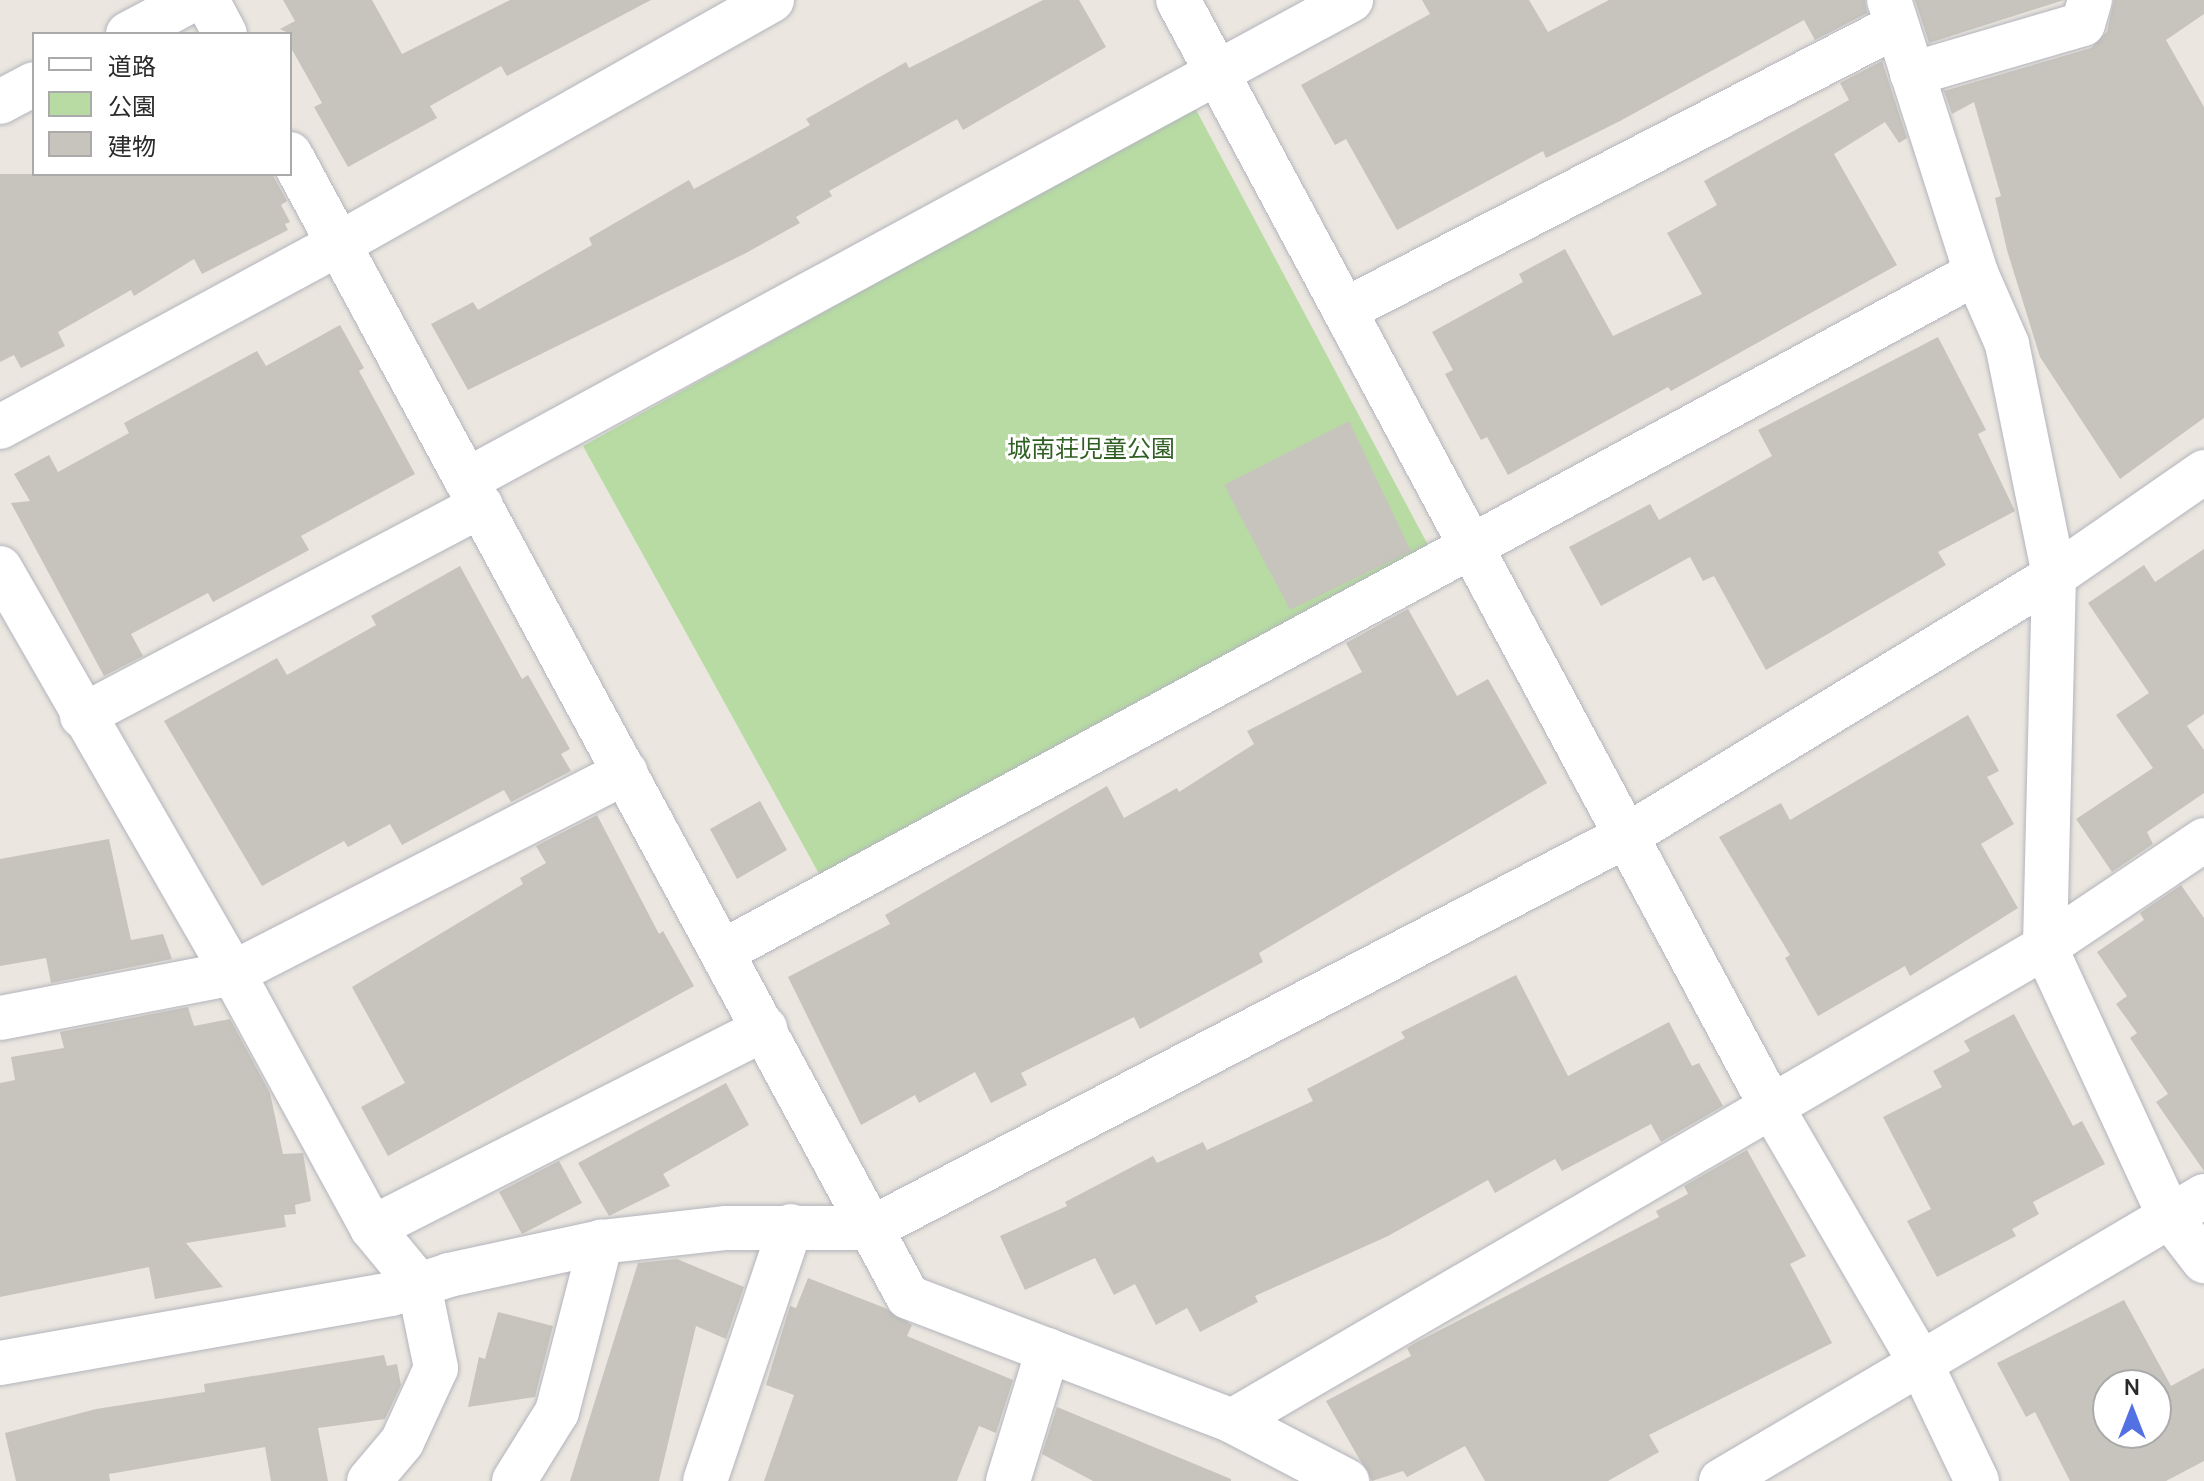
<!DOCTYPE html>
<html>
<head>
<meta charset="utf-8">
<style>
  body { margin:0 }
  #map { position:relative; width:2204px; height:1481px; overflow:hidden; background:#ebe6df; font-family:Manrope,"Noto Sans JP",sans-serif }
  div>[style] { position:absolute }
  .green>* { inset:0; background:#b7dba3 }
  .building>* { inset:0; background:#c7c4bd }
  .roads { filter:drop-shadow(0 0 2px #b3b5bd) drop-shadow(0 0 2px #b3b5bd) }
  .street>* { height:44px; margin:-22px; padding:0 22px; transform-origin:22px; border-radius:22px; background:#fff }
  .secondary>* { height:44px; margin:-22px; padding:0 22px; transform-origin:22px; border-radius:22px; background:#fff }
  span { translate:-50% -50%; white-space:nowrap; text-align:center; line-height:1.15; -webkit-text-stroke:6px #fff; paint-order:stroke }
  .park-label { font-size:24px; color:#316024 }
  .legend { position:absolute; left:32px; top:32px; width:260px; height:144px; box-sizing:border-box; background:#fff; border:2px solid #aaa; margin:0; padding:10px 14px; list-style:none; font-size:24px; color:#2b2b2b }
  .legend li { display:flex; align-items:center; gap:16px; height:40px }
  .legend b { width:40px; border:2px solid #aaa }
  .north { position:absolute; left:2092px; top:1369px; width:80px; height:80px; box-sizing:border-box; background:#fff; border:2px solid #aaa; border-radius:50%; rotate:0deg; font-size:22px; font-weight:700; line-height:32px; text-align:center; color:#2b2b2b }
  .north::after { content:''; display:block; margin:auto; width:28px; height:36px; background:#5471e4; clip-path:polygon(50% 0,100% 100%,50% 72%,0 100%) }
</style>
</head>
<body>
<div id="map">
  <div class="green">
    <i style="clip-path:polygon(1194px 106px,1428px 545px,823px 881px,583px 446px)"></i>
  </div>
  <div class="building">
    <i style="clip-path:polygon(283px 0,372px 0,402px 54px,510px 0,651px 0,507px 76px,501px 66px,430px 106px,437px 118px,348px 167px,314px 107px,322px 103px,290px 46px,290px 34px,280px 29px,295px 21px)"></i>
    <i style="clip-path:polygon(1043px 0,1079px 0,1106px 47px,963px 130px,957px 119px,829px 191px,832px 196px,796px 217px,800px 223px,746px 253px,468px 390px,431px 324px,473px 302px,478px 310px,592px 245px,589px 238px,689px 180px,694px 189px,810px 125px,806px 119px,906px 62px,909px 68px)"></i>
    <i style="clip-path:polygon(1422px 0,1529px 0,1548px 32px,1609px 0,1865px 0,1867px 13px,1815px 40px,1804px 20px,1620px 121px,1546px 158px,1543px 151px,1397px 230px,1346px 139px,1335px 145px,1301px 85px,1430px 14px)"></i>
    <i style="clip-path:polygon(1915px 0,2064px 0,1929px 43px)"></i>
    <i style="clip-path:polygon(2114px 0,2204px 0,2204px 14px,2166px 40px,2204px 107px,2204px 418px,2120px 479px,2040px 357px,2007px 250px,1995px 198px,2001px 196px,1974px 102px,1952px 114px,1944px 91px,2091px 48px,2107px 32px)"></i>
    <i style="clip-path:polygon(1882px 61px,1907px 138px,1899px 143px,1885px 122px,1834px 154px,1897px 265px,1671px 391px,1668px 387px,1508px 475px,1487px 437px,1481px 440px,1445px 374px,1453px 370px,1432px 332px,1523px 282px,1519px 274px,1565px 249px,1613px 336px,1702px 294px,1667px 233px,1717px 205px,1704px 181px,1849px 100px,1840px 83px)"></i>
    <i style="clip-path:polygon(0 174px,272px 174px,287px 201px,281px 205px,290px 222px,285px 224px,288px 230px,202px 274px,194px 259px,134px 296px,131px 290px,58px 332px,65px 346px,21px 368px,14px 355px,0 362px)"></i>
    <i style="clip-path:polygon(340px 325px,364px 368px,359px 371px,415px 474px,301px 536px,309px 550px,213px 602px,208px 593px,131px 634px,143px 656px,104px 676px,11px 503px,30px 501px,14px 474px,49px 455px,58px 472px,129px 433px,124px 423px,257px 351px,266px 366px)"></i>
    <i style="clip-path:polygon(1938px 337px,1986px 430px,1978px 434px,2015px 511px,1938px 552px,1946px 565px,1766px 670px,1714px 576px,1703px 581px,1690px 557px,1601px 606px,1569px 547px,1650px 504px,1659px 520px,1772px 456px,1758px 430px)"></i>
    <i style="clip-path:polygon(1349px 421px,1411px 551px,1290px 610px,1224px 485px)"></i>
    <i style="clip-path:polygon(2204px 549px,2204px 714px,2187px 726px,2204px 750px,2204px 793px,2147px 832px,2153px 844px,2112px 872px,2076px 819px,2153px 768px,2116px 715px,2149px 693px,2088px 603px,2144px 565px,2155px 582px)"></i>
    <i style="clip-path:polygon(460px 566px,522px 679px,528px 675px,570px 749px,561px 754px,571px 771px,511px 802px,504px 790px,402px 845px,390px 824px,348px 847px,344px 841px,262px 886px,164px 721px,277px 658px,287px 675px,376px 625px,371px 616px)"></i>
    <i style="clip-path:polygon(1408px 609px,1457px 696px,1488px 679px,1547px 783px,1259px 953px,1263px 962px,1140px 1029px,1134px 1017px,1021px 1073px,1027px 1085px,991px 1103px,975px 1072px,919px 1103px,915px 1095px,861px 1125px,788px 977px,890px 924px,885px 915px,1107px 786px,1124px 818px,1177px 788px,1179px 792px,1254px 744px,1247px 731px,1362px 672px,1346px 643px)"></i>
    <i style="clip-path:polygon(1968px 715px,1999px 771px,1987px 777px,2014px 824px,1981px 844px,2018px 908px,1910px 976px,1905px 966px,1818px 1016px,1785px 958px,1790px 955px,1719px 837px,1781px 803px,1790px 820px)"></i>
    <i style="clip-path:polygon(760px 801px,787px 850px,737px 879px,710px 829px)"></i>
    <i style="clip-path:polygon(597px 815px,659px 934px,663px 931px,694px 986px,388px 1156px,361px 1107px,405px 1083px,352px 987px,523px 884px,520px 878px,546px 863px,536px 846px)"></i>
    <i style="clip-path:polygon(109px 839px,131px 940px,163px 934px,172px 959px,51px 983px,46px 958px,0 966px,0 859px)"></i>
    <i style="clip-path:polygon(2181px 885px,2204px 918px,2204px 1171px,2156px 1102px,2168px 1094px,2130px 1038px,2137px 1033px,2116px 1004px,2127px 996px,2097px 952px,2144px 920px,2140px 913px)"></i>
    <i style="clip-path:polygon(1516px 975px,1568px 1076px,1669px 1022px,1692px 1066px,1699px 1063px,1723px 1106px,1661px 1142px,1651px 1124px,1562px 1171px,1555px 1159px,1495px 1193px,1488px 1180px,1388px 1236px,1255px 1296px,1258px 1302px,1200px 1332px,1187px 1308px,1156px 1325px,1135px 1284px,1114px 1295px,1095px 1258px,1025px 1290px,1000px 1236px,1067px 1206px,1065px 1202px,1153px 1156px,1157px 1163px,1203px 1142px,1207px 1150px,1313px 1101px,1307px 1089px,1405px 1038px,1401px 1032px)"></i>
    <i style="clip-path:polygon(188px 1007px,194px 1026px,230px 1019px,270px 1093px,283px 1154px,303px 1153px,311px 1201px,295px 1205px,296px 1214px,284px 1215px,286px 1227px,186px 1243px,223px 1287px,155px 1299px,149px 1267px,0 1297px,0 1083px,15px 1080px,11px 1057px,64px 1048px,60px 1032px)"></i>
    <i style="clip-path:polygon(2014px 1014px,2073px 1126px,2082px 1121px,2105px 1164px,2033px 1202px,2039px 1214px,2012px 1229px,2016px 1236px,1937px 1277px,1907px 1221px,1931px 1209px,1883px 1117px,1942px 1087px,1933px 1071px,1970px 1051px,1964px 1041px)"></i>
    <i style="clip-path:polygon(726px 1083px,749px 1125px,663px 1174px,670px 1186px,609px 1216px,578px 1163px)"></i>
    <i style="clip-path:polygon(1747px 1150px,1806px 1256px,1790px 1264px,1832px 1343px,1649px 1435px,1659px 1452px,1608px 1481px,1485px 1481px,1465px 1446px,1407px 1477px,1403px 1471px,1372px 1481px,1326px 1401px,1411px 1356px,1407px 1348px,1415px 1343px,1659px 1217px,1656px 1211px,1688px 1194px,1684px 1186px)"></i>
    <i style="clip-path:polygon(559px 1161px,582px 1203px,522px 1234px,499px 1192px)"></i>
    <i style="clip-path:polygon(677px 1259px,744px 1287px,726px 1339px,696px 1326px,659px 1481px,570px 1481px,638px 1263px)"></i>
    <i style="clip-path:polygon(808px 1278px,885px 1308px,912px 1325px,907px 1336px,1013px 1380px,996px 1433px,979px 1426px,957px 1481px,764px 1481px,794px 1395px,766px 1385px,790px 1306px,796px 1308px)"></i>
    <i style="clip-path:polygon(evenodd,2124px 1300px,2171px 1386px,2204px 1368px,2204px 1461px,2166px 1481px,2070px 1481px,2035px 1412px,2026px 1417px,1997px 1363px,2124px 1300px,2108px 1385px,2156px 1385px,2156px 1433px,2108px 1433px,2108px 1385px)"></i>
    <i style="clip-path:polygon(498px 1312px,553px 1326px,535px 1397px,468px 1407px,479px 1357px,485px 1359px)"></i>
    <i style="clip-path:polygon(384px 1355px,387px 1366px,397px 1364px,401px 1385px,385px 1419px,318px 1428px,328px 1481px,271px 1481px,265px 1447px,109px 1474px,110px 1481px,16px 1481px,5px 1433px,96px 1409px,205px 1392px,204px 1384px)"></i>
    <i style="clip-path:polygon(1057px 1407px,1231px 1479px,1231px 1481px,1093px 1481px,1042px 1454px)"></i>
  </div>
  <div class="roads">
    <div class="street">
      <i style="left:207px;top:0;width:38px;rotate:62deg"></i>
      <i style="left:1889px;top:0;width:287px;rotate:72.3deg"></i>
      <i style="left:1976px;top:273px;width:77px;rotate:66.4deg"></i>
      <i style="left:2007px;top:344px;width:237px;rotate:78.5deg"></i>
      <i style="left:2054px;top:576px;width:371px;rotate:91.4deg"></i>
      <i style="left:2045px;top:947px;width:298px;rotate:65.2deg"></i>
      <i style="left:2170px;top:1217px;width:56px;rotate:52.3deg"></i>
      <i style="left:128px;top:34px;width:72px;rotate:-28deg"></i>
      <i style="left:1912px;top:74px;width:178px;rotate:-16.3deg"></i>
      <i style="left:2083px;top:24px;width:25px;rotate:-74deg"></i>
      <i style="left:0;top:102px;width:38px;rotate:-28deg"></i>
      <i style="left:290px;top:154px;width:1299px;rotate:61.6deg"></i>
      <i style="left:908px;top:1297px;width:347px;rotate:20.9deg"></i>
      <i style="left:1232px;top:1421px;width:130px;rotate:27.6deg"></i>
      <i style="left:1345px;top:310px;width:620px;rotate:-27.27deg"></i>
      <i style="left:0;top:427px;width:385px;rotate:-28.4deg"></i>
      <i style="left:339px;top:244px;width:497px;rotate:-29.4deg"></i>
      <i style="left:467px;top:480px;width:1006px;rotate:-28.5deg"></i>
      <i style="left:0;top:568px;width:467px;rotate:60.1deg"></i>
      <i style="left:233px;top:973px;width:290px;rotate:61.4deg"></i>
      <i style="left:372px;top:1228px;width:74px;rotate:50.5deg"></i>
      <i style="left:419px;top:1285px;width:85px;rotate:78.4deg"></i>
      <i style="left:436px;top:1368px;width:81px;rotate:114.7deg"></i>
      <i style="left:402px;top:1442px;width:51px;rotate:130.2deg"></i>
      <i style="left:2054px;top:576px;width:183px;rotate:-34.7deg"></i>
      <i style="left:82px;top:716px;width:451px;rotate:-27.8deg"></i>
      <i style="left:722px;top:952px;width:1426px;rotate:-28.43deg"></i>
      <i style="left:0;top:1018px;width:237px;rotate:-10.9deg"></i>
      <i style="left:233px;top:973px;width:441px;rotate:-27.1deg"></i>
      <i style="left:372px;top:1228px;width:441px;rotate:-26.9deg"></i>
      <i style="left:0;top:1363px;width:397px;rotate:-10deg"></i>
      <i style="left:391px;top:1294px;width:61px;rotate:-18.1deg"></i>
      <i style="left:449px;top:1275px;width:156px;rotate:-12.2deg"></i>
      <i style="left:601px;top:1242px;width:126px;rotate:-6.4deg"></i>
      <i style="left:726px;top:1228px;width:146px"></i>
      <i style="left:1232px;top:1421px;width:941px;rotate:-30.24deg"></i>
      <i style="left:2045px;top:947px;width:192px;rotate:-33.9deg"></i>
      <i style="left:514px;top:1481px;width:81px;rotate:-58.1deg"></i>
      <i style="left:557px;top:1412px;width:176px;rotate:-75.5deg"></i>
      <i style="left:705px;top:1481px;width:269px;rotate:-71.4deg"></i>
      <i style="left:1008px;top:1481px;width:137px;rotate:-73deg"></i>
      <i style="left:1721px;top:1481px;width:561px;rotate:-30.54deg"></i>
    </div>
    <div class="secondary">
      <i style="left:1178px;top:0;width:1253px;rotate:61.8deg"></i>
      <i style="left:1770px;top:1104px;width:298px;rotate:59.8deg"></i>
      <i style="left:1920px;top:1362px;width:132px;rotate:64.4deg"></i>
      <i style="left:872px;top:1228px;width:852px;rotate:-27.47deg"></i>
      <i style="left:1628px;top:835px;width:499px;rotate:-31.3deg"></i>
    </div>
  </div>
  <div class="park-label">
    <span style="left:1091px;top:448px">城南荘児童公園</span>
  </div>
  <ul class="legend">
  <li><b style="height:10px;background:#fff"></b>道路</li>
  <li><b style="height:22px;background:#b7dba3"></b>公園</li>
  <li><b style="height:22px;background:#c7c4bd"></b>建物</li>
  </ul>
  <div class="north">N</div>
</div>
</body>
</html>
